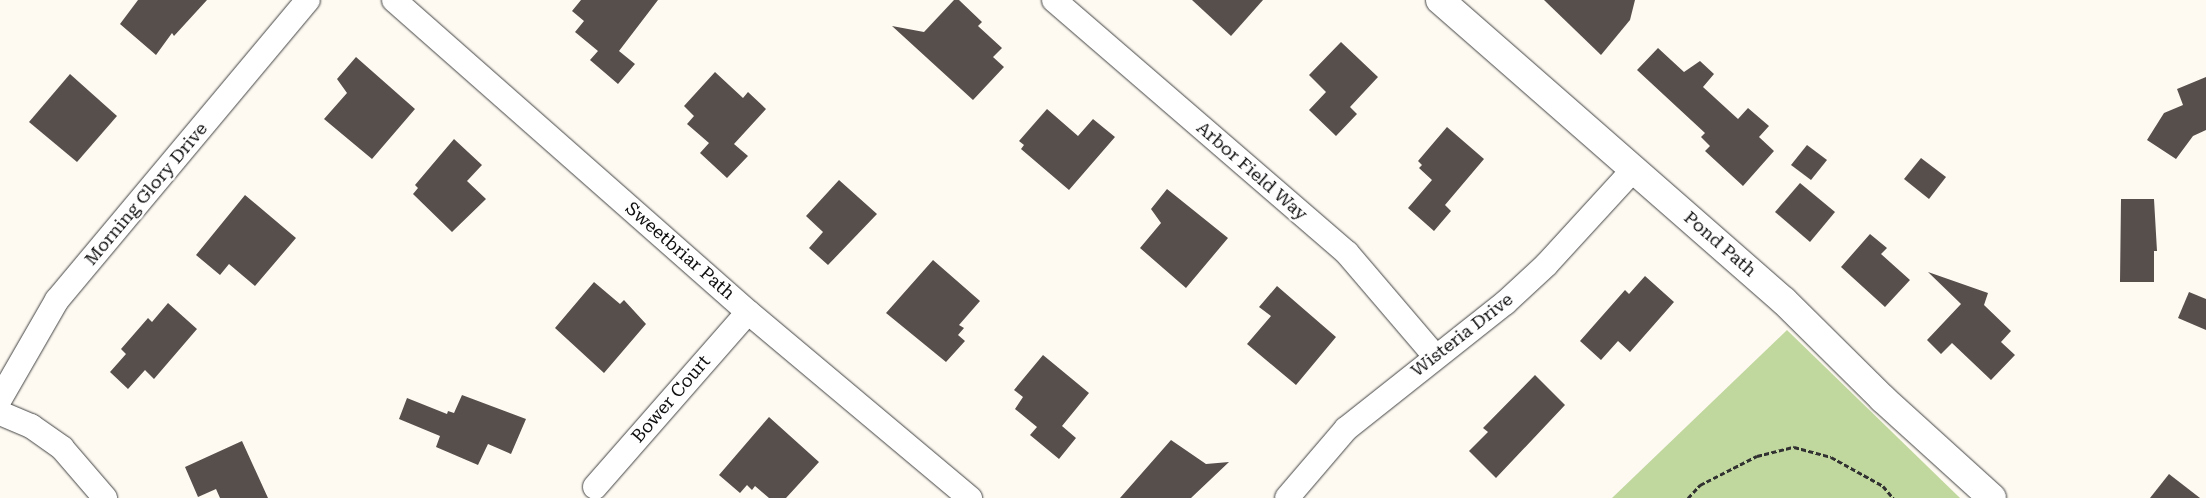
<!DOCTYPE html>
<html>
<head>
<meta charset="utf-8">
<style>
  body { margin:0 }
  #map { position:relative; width:2206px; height:498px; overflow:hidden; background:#fefaf2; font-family:"Roboto Serif",serif }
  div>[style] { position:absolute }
  .forest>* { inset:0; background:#c0d79e }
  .building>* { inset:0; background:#574f4c }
  .path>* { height:3px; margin-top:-1.5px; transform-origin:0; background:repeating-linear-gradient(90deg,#313131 0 5px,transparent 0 7.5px) }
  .roads { filter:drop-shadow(0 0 1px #424242) drop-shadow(0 0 1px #424242) }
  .minor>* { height:24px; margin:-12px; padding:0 12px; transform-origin:12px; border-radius:12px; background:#fff }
  .tertiary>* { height:28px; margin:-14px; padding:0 14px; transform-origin:14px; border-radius:14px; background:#fff }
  span { translate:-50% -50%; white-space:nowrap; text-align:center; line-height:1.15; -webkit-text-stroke:5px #fff; paint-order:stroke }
  .street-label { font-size:18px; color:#0f0f0f }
</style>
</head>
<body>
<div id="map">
  <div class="forest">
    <i style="clip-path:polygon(1787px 330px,1960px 498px,1612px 498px)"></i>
  </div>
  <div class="building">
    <i style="clip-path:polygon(138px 0,207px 0,174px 36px,172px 33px,156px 55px,120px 24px)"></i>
    <i style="clip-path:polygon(581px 0,658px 0,619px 51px,635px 64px,618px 84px,590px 60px,598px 51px,575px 32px,584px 21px,572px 11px)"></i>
    <i style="clip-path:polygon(954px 0,959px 0,982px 22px,978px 26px,1002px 48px,993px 57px,1004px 67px,973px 100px,892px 26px,924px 32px)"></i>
    <i style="clip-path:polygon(1192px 0,1263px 0,1231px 36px)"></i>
    <i style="clip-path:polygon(1544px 0,1635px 0,1630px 20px,1601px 55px)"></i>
    <i style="clip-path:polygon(1341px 42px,1378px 77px,1350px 107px,1357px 114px,1336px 136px,1309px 110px,1326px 92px,1309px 75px)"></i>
    <i style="clip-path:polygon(1658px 48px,1684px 72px,1700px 61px,1714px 74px,1703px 87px,1738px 119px,1748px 108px,1769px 126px,1759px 137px,1774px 151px,1743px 186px,1705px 151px,1710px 146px,1701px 137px,1705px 133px,1637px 70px)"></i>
    <i style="clip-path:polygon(356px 57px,415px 109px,372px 159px,324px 119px,347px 93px,337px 79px)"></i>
    <i style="clip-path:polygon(715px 72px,743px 98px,748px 92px,766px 109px,734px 144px,748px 156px,727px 178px,700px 153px,709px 143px,687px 124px,694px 116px,684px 106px)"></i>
    <i style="clip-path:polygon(70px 74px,117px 116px,77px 162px,29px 122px)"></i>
    <i style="clip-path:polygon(2206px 77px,2206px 130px,2193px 136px,2176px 159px,2147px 140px,2164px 113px,2183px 105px,2177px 89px)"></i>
    <i style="clip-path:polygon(1047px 109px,1078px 136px,1093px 119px,1115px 137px,1069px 190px,1021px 149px,1024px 145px,1019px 141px)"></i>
    <i style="clip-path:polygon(1447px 127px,1484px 159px,1445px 205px,1451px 211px,1434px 231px,1408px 208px,1432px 180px,1419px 168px,1422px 165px,1418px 161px)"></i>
    <i style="clip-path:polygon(454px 139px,482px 165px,467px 181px,486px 199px,452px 232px,413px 194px,418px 188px,415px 185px)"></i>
    <i style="clip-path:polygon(1807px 145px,1827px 160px,1811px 180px,1791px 165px)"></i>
    <i style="clip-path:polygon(1921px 158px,1946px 177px,1929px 199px,1904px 179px)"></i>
    <i style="clip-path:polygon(839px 180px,877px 214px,828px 265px,809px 248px,823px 232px,806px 216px)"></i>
    <i style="clip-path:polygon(1800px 183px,1835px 212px,1810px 242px,1775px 212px)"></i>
    <i style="clip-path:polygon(1167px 189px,1228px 238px,1186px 288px,1140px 248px,1161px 223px,1151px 209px)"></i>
    <i style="clip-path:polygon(245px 195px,296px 238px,255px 286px,229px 264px,220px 275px,196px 255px)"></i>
    <i style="clip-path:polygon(2121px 199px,2154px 199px,2157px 251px,2154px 251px,2154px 282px,2120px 282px)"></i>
    <i style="clip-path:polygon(1870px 234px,1887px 248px,1881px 254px,1910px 280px,1885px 307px,1841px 267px)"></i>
    <i style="clip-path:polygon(933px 260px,980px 301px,959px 325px,964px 328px,958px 335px,965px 341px,946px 362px,886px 313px)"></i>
    <i style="clip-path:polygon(1928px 272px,1988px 293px,1984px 305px,2011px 331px,2001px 342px,2015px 355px,1991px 380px,1952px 343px,1941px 354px,1927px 340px,1961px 304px)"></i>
    <i style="clip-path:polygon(1645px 276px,1674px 302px,1630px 352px,1618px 341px,1601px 360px,1580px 341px,1625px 290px,1629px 294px)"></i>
    <i style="clip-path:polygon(594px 282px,620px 304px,624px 300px,646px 324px,604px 373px,555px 328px)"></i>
    <i style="clip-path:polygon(1277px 286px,1336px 337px,1296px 385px,1247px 344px,1271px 316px,1259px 307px)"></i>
    <i style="clip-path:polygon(2189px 292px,2206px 299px,2206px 330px,2178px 318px)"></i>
    <i style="clip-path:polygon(168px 303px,197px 329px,154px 379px,145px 370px,128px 389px,110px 372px,126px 354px,121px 349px,148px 318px,152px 322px)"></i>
    <i style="clip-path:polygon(1043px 355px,1089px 393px,1062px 426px,1076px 438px,1059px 459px,1030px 435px,1037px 427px,1015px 409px,1023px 397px,1014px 390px)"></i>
    <i style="clip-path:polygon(1535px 375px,1565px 405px,1496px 478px,1469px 451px,1488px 432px,1483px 428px)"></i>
    <i style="clip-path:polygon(462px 395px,526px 419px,511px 454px,488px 444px,478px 465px,436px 447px,440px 436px,399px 419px,407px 398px,447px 414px,448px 411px,454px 413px)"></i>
    <i style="clip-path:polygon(769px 417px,819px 462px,786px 498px,769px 498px,755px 486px,752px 490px,747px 485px,740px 493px,719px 475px)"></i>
    <i style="clip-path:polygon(1171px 440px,1206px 464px,1229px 462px,1191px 498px,1120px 498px)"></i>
    <i style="clip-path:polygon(242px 441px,268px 498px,220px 498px,216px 489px,198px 497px,185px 467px)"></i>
    <i style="clip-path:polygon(2169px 474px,2200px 498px,2150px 498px)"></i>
  </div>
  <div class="path">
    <i style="left:1688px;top:498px;width:18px;rotate:-47deg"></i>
    <i style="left:1700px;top:485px;width:64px;rotate:-27deg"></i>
    <i style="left:1757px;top:456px;width:38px;rotate:-14deg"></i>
    <i style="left:1794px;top:447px;width:38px;rotate:15deg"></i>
    <i style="left:1831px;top:457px;width:60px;rotate:29.1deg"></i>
    <i style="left:1883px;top:486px;width:16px;rotate:50deg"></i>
  </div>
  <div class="roads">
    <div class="minor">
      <i style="left:394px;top:0;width:472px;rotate:41.4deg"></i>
      <i style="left:748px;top:312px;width:290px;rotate:40deg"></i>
      <i style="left:1054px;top:0;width:387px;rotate:40.8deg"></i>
      <i style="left:1347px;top:253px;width:135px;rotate:49.5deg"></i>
      <i style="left:0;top:399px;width:114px;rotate:-60.1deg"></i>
      <i style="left:57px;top:300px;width:391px;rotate:-50.1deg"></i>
      <i style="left:0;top:413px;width:34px;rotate:23deg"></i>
      <i style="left:31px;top:426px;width:38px;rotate:35deg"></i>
      <i style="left:62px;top:448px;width:66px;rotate:49.3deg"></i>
      <i style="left:595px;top:487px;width:232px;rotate:-48.8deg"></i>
      <i style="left:1287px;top:498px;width:91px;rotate:-49.5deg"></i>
      <i style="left:1346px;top:429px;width:203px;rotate:-38.4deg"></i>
      <i style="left:1505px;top:303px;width:56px;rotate:-42.8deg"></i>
      <i style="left:1546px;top:265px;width:130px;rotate:-47.5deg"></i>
    </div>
    <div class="tertiary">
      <i style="left:1440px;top:0;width:457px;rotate:41.2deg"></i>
      <i style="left:1784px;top:301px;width:139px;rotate:44.7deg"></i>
      <i style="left:1883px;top:399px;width:147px;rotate:42.2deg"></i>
    </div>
  </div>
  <div class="street-label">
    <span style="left:1252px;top:171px;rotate:41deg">Arbor Field Way</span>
    <span style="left:146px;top:194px;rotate:-50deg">Morning Glory Drive</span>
    <span style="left:1720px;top:244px;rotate:41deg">Pond Path</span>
    <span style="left:680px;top:251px;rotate:41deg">Sweetbriar Path</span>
    <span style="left:1462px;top:335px;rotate:-38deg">Wisteria Drive</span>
    <span style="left:671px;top:399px;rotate:-49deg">Bower Court</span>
  </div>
</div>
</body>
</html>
